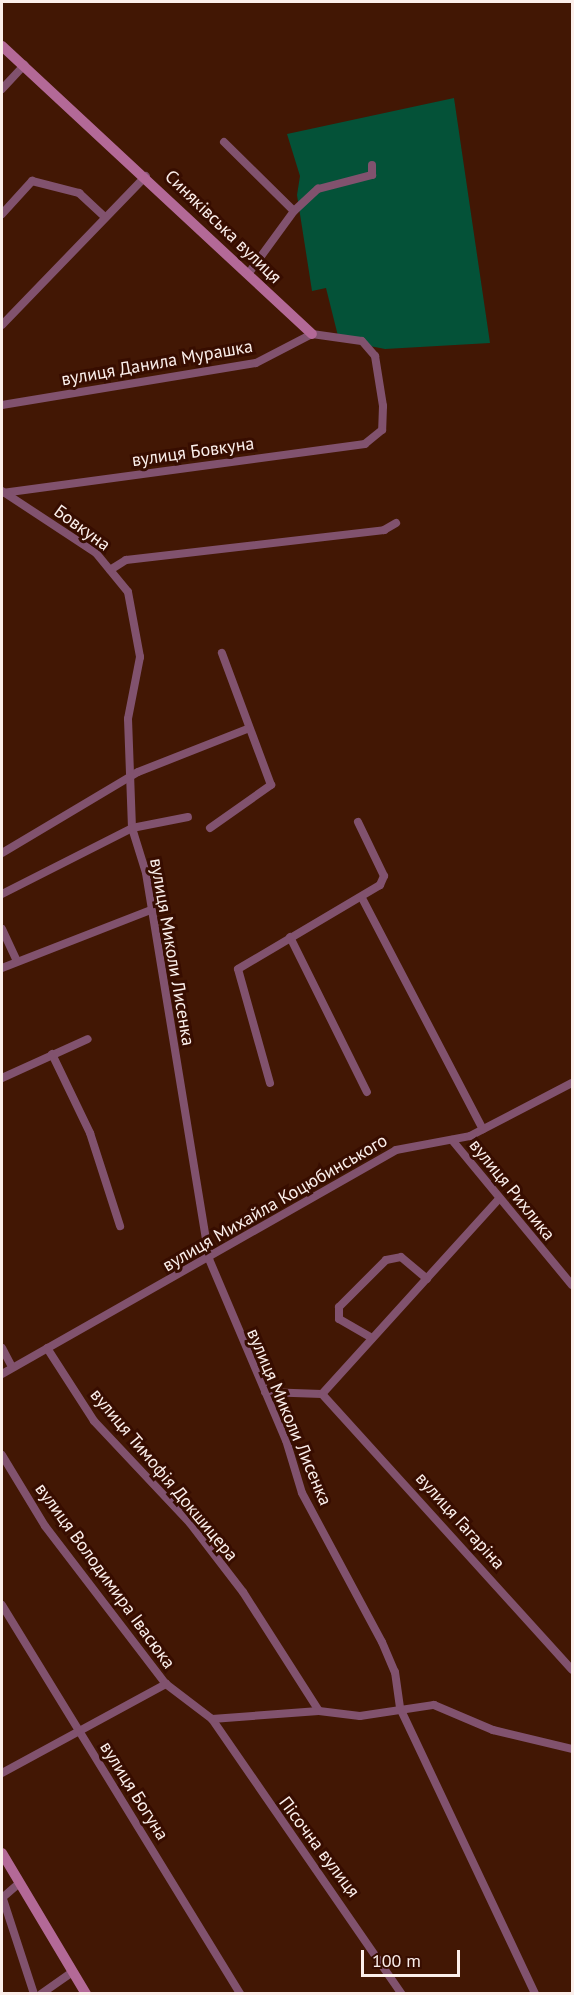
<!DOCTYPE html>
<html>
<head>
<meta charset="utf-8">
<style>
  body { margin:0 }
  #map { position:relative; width:574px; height:1995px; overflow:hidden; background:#421704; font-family:"PT Sans",sans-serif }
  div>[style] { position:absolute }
  .green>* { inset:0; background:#045238 }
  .street>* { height:8px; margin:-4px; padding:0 4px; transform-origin:4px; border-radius:4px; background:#81526e }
  .secondary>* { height:10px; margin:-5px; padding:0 5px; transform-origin:5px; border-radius:5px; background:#b36997 }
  span { translate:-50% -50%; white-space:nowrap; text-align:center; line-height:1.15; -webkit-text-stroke:6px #370d00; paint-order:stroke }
  .street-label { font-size:18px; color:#fbefeb }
  .frame { position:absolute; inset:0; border:3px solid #fbefeb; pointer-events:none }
  .scale { position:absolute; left:361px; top:1950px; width:99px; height:27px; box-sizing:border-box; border:3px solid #fbefeb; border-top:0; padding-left:8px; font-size:18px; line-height:21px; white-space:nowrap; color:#fbefeb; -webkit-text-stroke:4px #370d00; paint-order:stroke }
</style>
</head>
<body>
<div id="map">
  <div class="green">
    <i style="clip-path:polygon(454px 98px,490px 343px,385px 349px,339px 340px,326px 288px,312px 291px,297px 195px,300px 176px,287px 134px)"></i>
  </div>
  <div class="street">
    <i style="left:2px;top:89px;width:33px;rotate:-47deg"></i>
    <i style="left:224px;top:142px;width:98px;rotate:44.6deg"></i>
    <i style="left:294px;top:211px;width:78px;rotate:126.1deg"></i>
    <i style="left:294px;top:211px;width:33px;rotate:-43deg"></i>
    <i style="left:318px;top:189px;width:56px;rotate:-14.5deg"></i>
    <i style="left:372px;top:175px;width:10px;rotate:-90deg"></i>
    <i style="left:2px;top:214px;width:45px;rotate:-47.7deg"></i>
    <i style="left:32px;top:181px;width:49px;rotate:14.3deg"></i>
    <i style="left:79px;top:193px;width:34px;rotate:43deg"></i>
    <i style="left:2px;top:325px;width:207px;rotate:-46deg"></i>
    <i style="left:2px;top:405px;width:257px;rotate:-9.4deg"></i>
    <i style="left:256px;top:363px;width:63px;rotate:-27.4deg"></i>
    <i style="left:312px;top:334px;width:50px;rotate:8deg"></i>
    <i style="left:362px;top:341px;width:20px;rotate:49deg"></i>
    <i style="left:375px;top:356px;width:51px;rotate:80.9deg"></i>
    <i style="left:383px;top:406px;width:24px;rotate:92deg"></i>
    <i style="left:382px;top:430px;width:22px;rotate:141deg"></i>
    <i style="left:365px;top:444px;width:364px;rotate:172.3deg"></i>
    <i style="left:2px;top:491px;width:113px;rotate:33.4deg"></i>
    <i style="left:96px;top:553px;width:50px;rotate:50.6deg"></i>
    <i style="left:128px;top:592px;width:66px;rotate:79.5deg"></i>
    <i style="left:140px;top:657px;width:63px;rotate:101deg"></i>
    <i style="left:128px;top:719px;width:109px;rotate:87.9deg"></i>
    <i style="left:132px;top:828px;width:47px;rotate:72.7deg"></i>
    <i style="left:146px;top:873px;width:391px;rotate:80.7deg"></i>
    <i style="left:209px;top:1259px;width:197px;rotate:67deg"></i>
    <i style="left:286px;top:1440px;width:55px;rotate:73.2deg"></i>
    <i style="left:302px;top:1493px;width:169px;rotate:61.8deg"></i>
    <i style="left:382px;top:1642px;width:33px;rotate:67deg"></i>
    <i style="left:395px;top:1672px;width:36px;rotate:82deg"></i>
    <i style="left:400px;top:1708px;width:316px;rotate:64.7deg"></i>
    <i style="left:110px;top:570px;width:19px;rotate:-32deg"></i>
    <i style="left:126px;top:560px;width:260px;rotate:-6.6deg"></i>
    <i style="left:384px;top:530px;width:14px;rotate:-30deg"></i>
    <i style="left:210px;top:828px;width:75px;rotate:-35.2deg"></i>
    <i style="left:271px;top:785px;width:141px;rotate:-110.4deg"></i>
    <i style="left:2px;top:853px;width:158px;rotate:-30.8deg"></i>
    <i style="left:138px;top:772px;width:117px;rotate:-21.5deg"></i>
    <i style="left:2px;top:894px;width:146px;rotate:-26.9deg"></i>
    <i style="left:132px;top:828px;width:57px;rotate:-11.1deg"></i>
    <i style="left:362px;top:898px;width:261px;rotate:62.4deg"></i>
    <i style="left:2px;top:929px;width:35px;rotate:65deg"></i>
    <i style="left:290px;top:937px;width:173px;rotate:63.6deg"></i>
    <i style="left:2px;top:968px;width:160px;rotate:-21.3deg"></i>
    <i style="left:52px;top:1054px;width:88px;rotate:64.3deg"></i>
    <i style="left:90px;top:1133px;width:98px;rotate:72.1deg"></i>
    <i style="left:2px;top:1078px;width:94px;rotate:-24.4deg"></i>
    <i style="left:270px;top:1083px;width:118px;rotate:-105.7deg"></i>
    <i style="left:238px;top:969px;width:165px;rotate:-30.6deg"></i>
    <i style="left:380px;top:885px;width:10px;rotate:-66deg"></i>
    <i style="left:384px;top:876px;width:60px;rotate:-115.7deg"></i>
    <i style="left:452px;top:1140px;width:188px;rotate:50.4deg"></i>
    <i style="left:372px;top:1338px;width:38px;rotate:-150deg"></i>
    <i style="left:339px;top:1319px;width:12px;rotate:-90deg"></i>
    <i style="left:339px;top:1307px;width:66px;rotate:-45deg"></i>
    <i style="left:386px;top:1260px;width:15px;rotate:-11deg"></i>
    <i style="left:401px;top:1257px;width:34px;rotate:40deg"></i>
    <i style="left:2px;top:1348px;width:19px;rotate:62deg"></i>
    <i style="left:47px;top:1348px;width:87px;rotate:57.2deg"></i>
    <i style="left:94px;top:1421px;width:140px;rotate:46.7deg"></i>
    <i style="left:190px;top:1523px;width:87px;rotate:52.5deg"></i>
    <i style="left:243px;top:1592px;width:141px;rotate:57.4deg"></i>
    <i style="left:2px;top:1374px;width:453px;rotate:-29.6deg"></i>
    <i style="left:396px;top:1150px;width:75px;rotate:-10.7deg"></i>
    <i style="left:470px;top:1136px;width:115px;rotate:-27.5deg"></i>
    <i style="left:265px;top:1392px;width:57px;rotate:2deg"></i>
    <i style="left:322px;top:1394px;width:261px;rotate:-47.8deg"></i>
    <i style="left:322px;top:1394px;width:372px;rotate:47.8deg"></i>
    <i style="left:2px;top:1455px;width:83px;rotate:58.8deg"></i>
    <i style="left:45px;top:1526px;width:199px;rotate:52.6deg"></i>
    <i style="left:2px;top:1605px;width:456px;rotate:58.5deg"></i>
    <i style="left:212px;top:1719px;width:334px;rotate:55.4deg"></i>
    <i style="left:2px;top:1773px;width:187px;rotate:-28.5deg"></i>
    <i style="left:166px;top:1684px;width:58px;rotate:37.3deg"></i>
    <i style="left:212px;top:1719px;width:107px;rotate:-4.3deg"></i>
    <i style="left:319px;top:1711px;width:41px;rotate:7deg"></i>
    <i style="left:360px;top:1716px;width:75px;rotate:-8.5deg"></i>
    <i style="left:434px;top:1705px;width:64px;rotate:23deg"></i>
    <i style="left:493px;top:1730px;width:81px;rotate:13.5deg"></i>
    <i style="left:2px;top:1896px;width:103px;rotate:71.9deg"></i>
    <i style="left:2px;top:1898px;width:23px;rotate:-41deg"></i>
    <i style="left:41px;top:1994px;width:39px;rotate:-35deg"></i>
  </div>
  <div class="secondary">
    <i style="left:2px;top:46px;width:423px;rotate:42.9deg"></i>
    <i style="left:2px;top:1853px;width:164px;rotate:59.2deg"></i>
  </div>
  <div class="street-label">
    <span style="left:223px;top:227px;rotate:44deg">Синяківська вулиця</span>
    <span style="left:157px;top:363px;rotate:-10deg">вулиця Данила Мурашка</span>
    <span style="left:193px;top:452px;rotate:-8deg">вулиця Бовкуна</span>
    <span style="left:82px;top:528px;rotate:36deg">Бовкуна</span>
    <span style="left:172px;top:952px;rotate:80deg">вулиця Миколи Лисенка</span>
    <span style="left:512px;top:1190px;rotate:51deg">вулиця Рихлика</span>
    <span style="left:275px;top:1203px;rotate:-30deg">вулиця Михайла Коцюбинського</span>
    <span style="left:289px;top:1417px;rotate:67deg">вулиця Миколи Лисенка</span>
    <span style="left:164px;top:1475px;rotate:50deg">вулиця Тимофія Докшицера</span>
    <span style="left:460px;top:1521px;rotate:48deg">вулиця Гагаріна</span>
    <span style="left:105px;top:1576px;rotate:54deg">вулиця Володимира Івасюка</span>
    <span style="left:134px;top:1791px;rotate:58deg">вулиця Богуна</span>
    <span style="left:319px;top:1847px;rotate:53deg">Пісочна вулиця</span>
  </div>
  <div class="frame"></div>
  <div class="scale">100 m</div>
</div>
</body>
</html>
